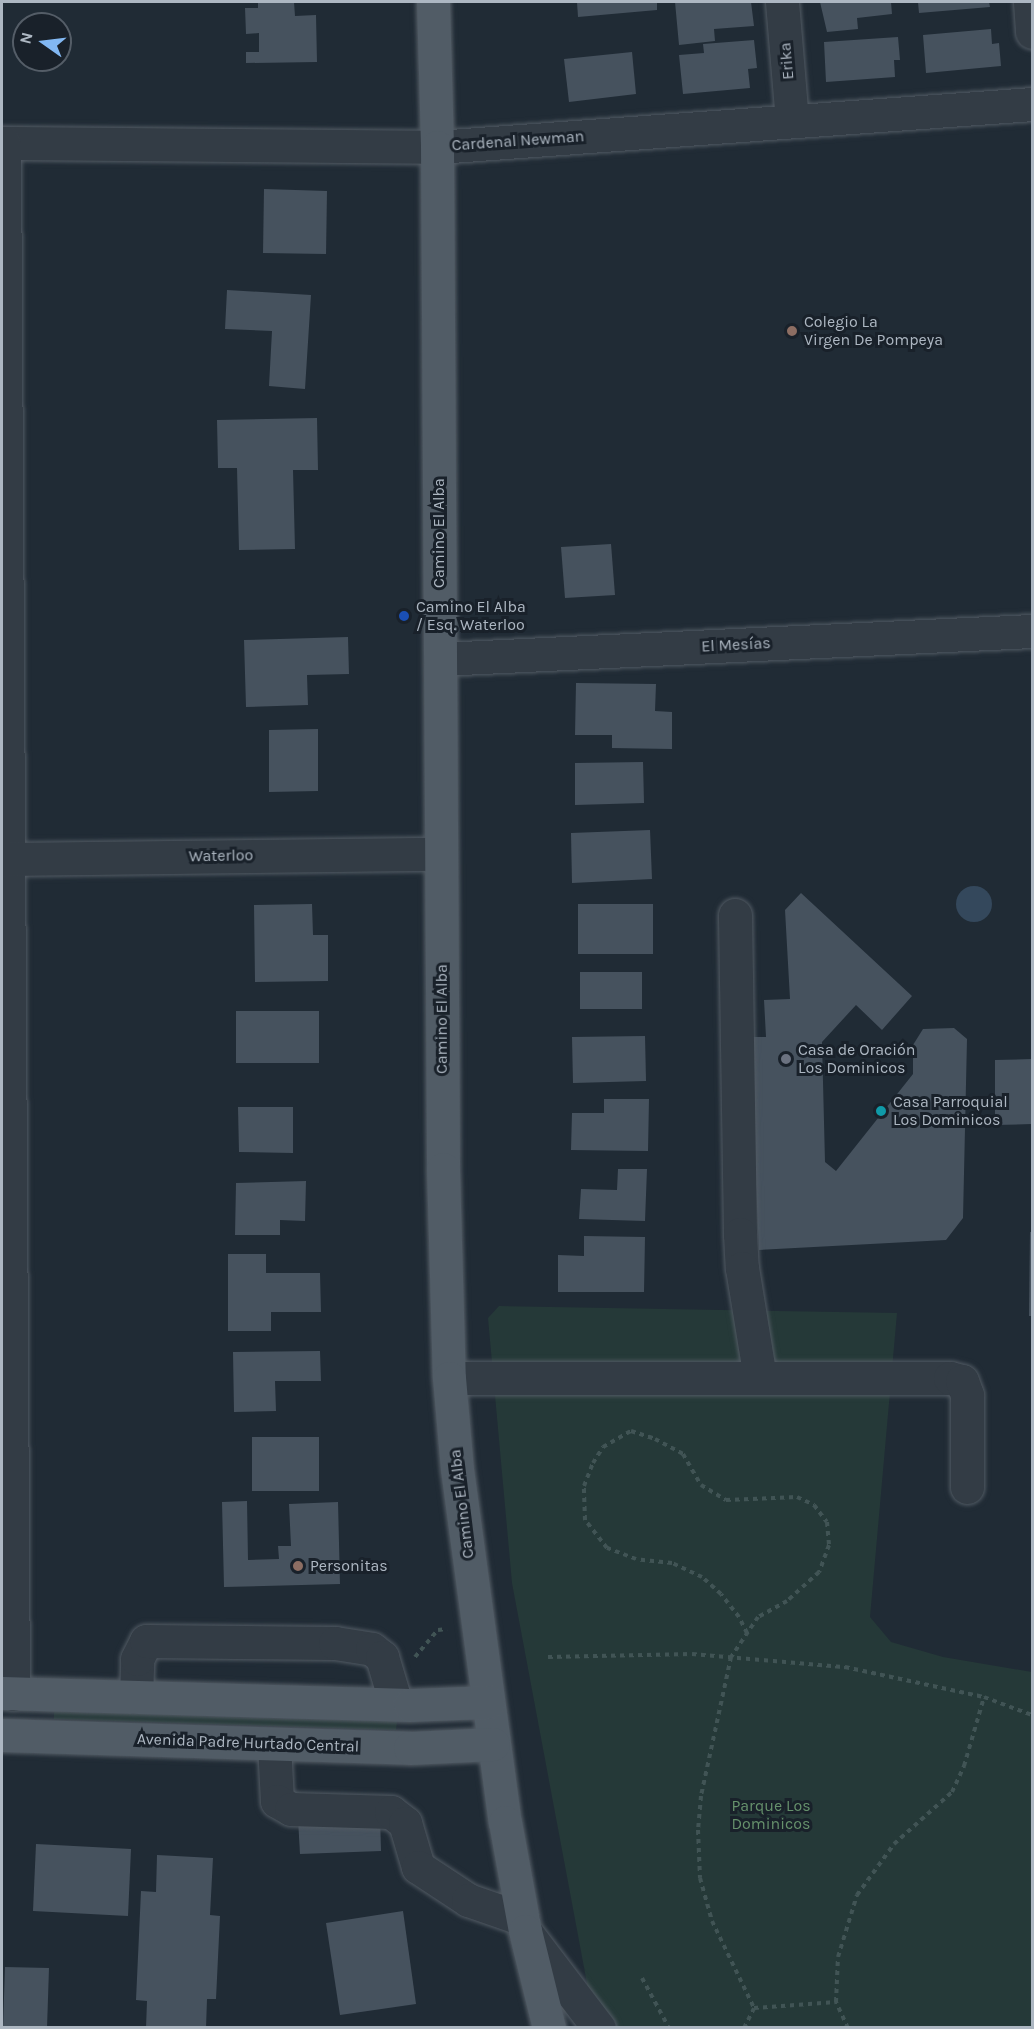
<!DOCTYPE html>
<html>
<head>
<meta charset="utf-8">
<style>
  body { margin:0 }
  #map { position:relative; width:1034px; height:2029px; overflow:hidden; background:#202b35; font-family:Karla,sans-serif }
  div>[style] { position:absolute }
  .green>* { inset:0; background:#253938 }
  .water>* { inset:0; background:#34485c }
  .round { border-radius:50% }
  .building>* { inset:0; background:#46525e }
  .path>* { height:4px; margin-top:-2px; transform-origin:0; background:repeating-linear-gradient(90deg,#415455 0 4.5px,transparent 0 9px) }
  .roads { filter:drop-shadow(0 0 2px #515a63) drop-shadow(0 0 2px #515a63) }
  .minor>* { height:33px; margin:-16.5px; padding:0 16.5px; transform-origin:16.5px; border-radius:16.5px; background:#333c45 }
  .major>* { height:33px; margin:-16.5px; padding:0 16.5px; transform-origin:16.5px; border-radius:16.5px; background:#515c66 }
  .dots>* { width:16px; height:16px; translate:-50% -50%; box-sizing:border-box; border:3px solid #19212a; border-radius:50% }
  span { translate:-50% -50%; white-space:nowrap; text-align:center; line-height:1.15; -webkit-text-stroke:6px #19212a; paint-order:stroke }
  .street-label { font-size:16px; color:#adb7c2 }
  .poi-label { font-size:16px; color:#adb7c2 }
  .left { translate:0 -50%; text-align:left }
  .park-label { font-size:16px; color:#66916c }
  .frame { position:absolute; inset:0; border:3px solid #adb7c2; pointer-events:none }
  .north { position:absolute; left:12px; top:12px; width:60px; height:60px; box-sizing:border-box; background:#19212a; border:2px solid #545d67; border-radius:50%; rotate:284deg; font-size:16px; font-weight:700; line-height:24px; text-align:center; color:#adb7c2 }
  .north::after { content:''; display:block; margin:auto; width:21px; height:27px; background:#82b8f3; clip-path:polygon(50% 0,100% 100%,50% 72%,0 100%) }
</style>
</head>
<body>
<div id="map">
  <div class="green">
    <i style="clip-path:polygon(499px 1306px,897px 1313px,870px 1617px,891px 1642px,943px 1657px,1032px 1672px,1032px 2027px,611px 2027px,589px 1994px,512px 1583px,488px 1318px)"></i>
    <i style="clip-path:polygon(54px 1711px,288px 1719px,397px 1721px,396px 1730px,54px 1719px)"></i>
  </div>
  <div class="water">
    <i class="round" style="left:956px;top:886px;width:36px;height:36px"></i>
  </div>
  <div class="building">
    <i style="clip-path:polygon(258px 2px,294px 2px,295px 16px,316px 15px,317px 62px,246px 63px,246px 52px,259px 52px,259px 33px,246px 34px,245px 8px,258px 8px)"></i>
    <i style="clip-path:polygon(577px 2px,657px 2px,657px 10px,578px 17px)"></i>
    <i style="clip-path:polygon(675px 2px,751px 2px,754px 26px,714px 29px,715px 41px,679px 45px)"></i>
    <i style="clip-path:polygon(820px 2px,891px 2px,892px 14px,857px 18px,858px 29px,827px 32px)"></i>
    <i style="clip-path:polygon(918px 2px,989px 2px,990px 7px,919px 13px)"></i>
    <i style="clip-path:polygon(991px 29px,992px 44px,999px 43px,1001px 66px,926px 73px,923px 35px)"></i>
    <i style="clip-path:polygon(898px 37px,900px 60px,894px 60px,895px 77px,826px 82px,824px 42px)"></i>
    <i style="clip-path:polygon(754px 40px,757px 68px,748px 69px,750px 88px,683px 94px,679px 55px,704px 53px,703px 44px)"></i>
    <i style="clip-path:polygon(632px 52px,636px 94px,569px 102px,564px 59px)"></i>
    <i style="clip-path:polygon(264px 189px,327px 191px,326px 254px,263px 253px)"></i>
    <i style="clip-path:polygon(227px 290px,311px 295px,305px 389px,269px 386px,272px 331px,225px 329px)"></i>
    <i style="clip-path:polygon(317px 418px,318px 470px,293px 470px,295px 549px,239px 550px,237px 468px,218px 468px,217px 420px)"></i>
    <i style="clip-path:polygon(611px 544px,615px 595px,565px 598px,561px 547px)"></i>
    <i style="clip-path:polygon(348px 637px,349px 674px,307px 675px,308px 705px,246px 707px,244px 640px)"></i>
    <i style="clip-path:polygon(576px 683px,656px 684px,655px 711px,672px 712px,672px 749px,612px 748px,612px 735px,575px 735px)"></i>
    <i style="clip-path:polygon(318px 729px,318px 791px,269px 792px,269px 730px)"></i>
    <i style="clip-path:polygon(643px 762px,644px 803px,575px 805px,575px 763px)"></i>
    <i style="clip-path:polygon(650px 830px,652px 879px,572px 883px,571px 833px)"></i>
    <i style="clip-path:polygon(801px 893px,912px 996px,882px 1030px,856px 1005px,822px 1042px,825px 1162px,836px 1171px,913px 1074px,913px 1045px,923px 1029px,954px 1028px,967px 1039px,963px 1218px,946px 1240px,759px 1250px,749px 1037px,766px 1037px,764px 1000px,790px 999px,785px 910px)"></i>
    <i style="clip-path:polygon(312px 904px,313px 935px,328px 935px,328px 981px,255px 982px,254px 905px)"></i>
    <i style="clip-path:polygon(578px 904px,653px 904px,653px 954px,578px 954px)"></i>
    <i style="clip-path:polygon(580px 972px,642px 972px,642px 1009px,580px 1009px)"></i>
    <i style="clip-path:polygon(236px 1011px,319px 1011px,319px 1063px,236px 1063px)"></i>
    <i style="clip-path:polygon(645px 1036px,646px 1081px,573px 1083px,572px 1037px)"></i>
    <i style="clip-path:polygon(1032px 1059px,1032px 1124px,995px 1125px,995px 1060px)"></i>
    <i style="clip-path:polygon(604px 1099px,649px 1099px,648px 1151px,571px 1150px,572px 1113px,604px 1113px)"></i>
    <i style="clip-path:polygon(238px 1107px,293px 1107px,293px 1153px,239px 1152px)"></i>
    <i style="clip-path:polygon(618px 1169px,647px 1169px,645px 1221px,579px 1219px,581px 1189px,617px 1190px)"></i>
    <i style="clip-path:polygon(306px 1181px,305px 1221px,280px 1220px,280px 1235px,235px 1235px,236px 1183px)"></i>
    <i style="clip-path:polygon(1030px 1232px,1032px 1232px,1032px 1316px,1029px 1316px)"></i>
    <i style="clip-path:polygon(584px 1236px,645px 1237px,644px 1292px,558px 1292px,558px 1255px,584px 1256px)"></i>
    <i style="clip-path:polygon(228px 1254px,266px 1254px,266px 1273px,320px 1273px,321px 1312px,271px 1312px,271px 1331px,228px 1331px)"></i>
    <i style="clip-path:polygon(320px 1351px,321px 1381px,275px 1381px,276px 1411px,234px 1412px,233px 1352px)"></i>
    <i style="clip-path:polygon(252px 1437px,319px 1437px,319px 1491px,252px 1491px)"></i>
    <i style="clip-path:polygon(247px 1501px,248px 1560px,279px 1559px,278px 1546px,291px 1546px,289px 1504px,338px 1502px,340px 1584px,224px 1587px,222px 1502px)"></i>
    <i style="clip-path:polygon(380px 1816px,381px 1851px,300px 1854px,298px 1819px)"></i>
    <i style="clip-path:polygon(36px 1844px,131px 1849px,128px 1916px,33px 1911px)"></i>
    <i style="clip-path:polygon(157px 1855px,213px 1858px,210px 1915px,220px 1916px,216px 1999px,207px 1999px,206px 2028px,146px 2028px,147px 2001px,136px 2000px,141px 1891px,156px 1892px)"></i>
    <i style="clip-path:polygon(403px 1911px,416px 2004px,340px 2015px,326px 1923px)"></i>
    <i style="clip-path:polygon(5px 1967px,49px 1968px,47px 2028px,3px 2028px)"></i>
  </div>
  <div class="path">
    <i style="left:747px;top:1633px;width:18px;rotate:-117deg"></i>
    <i style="left:739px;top:1617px;width:29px;rotate:-128deg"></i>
    <i style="left:721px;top:1594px;width:25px;rotate:-138deg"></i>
    <i style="left:702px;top:1577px;width:33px;rotate:-155deg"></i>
    <i style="left:672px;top:1563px;width:36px;rotate:-174deg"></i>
    <i style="left:636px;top:1559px;width:31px;rotate:-159deg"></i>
    <i style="left:607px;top:1548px;width:36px;rotate:-128deg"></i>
    <i style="left:585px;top:1520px;width:34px;rotate:-92deg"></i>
    <i style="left:584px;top:1486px;width:25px;rotate:-69deg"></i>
    <i style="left:593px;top:1463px;width:19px;rotate:-58deg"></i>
    <i style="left:603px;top:1447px;width:32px;rotate:-30deg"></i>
    <i style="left:631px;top:1431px;width:25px;rotate:18deg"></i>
    <i style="left:655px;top:1439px;width:32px;rotate:28deg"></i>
    <i style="left:683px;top:1454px;width:36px;rotate:60deg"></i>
    <i style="left:701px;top:1485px;width:29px;rotate:31deg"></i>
    <i style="left:726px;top:1500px;width:71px;rotate:-2.4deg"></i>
    <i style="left:797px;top:1497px;width:19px;rotate:25deg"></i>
    <i style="left:814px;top:1505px;width:21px;rotate:53deg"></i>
    <i style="left:827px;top:1522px;width:23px;rotate:85deg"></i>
    <i style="left:829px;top:1545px;width:29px;rotate:110deg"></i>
    <i style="left:819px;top:1572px;width:43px;rotate:137.8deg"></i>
    <i style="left:787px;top:1601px;width:33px;rotate:151deg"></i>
    <i style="left:758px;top:1617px;width:48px;rotate:124deg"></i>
    <i style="left:731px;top:1657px;width:142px;rotate:102.2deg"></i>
    <i style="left:701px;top:1796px;width:34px;rotate:95deg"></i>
    <i style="left:698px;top:1830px;width:48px;rotate:87.6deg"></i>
    <i style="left:700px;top:1878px;width:45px;rotate:74.4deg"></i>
    <i style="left:712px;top:1921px;width:97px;rotate:64.2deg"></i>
    <i style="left:415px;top:1657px;width:35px;rotate:-50deg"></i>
    <i style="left:438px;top:1630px;width:9px;rotate:-6deg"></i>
    <i style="left:548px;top:1657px;width:144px;rotate:-1.2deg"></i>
    <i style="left:692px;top:1654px;width:154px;rotate:4.9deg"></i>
    <i style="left:845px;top:1667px;width:142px;rotate:12.2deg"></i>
    <i style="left:984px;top:1697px;width:51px;rotate:20.6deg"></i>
    <i style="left:642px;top:1978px;width:57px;rotate:61.6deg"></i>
    <i style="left:754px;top:2008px;width:82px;rotate:-4.2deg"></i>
    <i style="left:744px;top:2028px;width:22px;rotate:-63deg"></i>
    <i style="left:848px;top:2028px;width:29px;rotate:-115deg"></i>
    <i style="left:836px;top:2002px;width:45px;rotate:-87.5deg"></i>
    <i style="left:838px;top:1957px;width:65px;rotate:-73deg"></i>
    <i style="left:857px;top:1895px;width:63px;rotate:-54deg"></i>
    <i style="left:894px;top:1844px;width:78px;rotate:-41.9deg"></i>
    <i style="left:952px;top:1792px;width:29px;rotate:-65deg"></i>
    <i style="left:964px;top:1766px;width:72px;rotate:-73.8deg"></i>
  </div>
  <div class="roads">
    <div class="minor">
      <i style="left:782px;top:2px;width:119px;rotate:85.2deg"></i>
      <i style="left:1030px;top:2px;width:30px;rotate:86deg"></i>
      <i style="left:2px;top:143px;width:435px;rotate:0.5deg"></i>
      <i style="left:437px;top:147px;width:597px;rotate:-4.13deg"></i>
      <i style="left:4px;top:143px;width:1551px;rotate:89.67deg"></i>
      <i style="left:440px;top:659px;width:593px;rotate:-2.71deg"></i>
      <i style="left:2px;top:859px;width:439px;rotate:-0.7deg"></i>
      <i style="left:735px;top:915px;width:319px;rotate:89.1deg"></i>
      <i style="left:740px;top:1234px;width:34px;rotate:87deg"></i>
      <i style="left:742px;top:1268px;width:111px;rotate:80.7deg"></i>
      <i style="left:449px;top:1378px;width:501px"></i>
      <i style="left:950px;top:1378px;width:12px;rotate:14deg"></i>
      <i style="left:962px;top:1381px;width:15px;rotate:70deg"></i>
      <i style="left:967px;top:1395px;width:92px;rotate:90deg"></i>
      <i style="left:136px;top:1697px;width:38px;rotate:-88deg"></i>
      <i style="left:137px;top:1659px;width:20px;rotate:-63deg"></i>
      <i style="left:146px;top:1641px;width:189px;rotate:0.6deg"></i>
      <i style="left:335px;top:1643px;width:37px;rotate:9deg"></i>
      <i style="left:372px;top:1649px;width:13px;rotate:39deg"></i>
      <i style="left:382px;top:1657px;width:49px;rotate:73.4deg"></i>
      <i style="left:274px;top:1744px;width:57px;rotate:87deg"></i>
      <i style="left:277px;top:1801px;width:16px;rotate:30deg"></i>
      <i style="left:291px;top:1809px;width:100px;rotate:1.7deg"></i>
      <i style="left:391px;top:1812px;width:18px;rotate:38deg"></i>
      <i style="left:405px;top:1823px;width:46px;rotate:73.5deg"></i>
      <i style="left:418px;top:1867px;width:60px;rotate:33.4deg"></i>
      <i style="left:468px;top:1900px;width:58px;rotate:19.1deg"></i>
      <i style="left:525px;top:1931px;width:122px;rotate:52.7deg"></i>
    </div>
    <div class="major">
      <i style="left:433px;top:2px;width:145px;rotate:88.4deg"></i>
      <i style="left:437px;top:147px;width:1022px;rotate:89.66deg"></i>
      <i style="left:443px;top:1169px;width:209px;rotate:88.4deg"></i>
      <i style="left:449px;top:1378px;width:91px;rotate:85deg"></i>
      <i style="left:457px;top:1469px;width:356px;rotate:82.3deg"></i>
      <i style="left:505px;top:1822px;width:111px;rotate:79.6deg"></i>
      <i style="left:525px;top:1931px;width:100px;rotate:76.1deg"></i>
      <i style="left:2px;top:1693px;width:408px;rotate:1.7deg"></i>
      <i style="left:410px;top:1705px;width:78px;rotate:-2.2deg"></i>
      <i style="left:2px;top:1735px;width:408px;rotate:1.8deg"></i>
      <i style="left:410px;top:1748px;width:83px;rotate:-2.8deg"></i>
    </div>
  </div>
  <div class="dots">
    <i style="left:792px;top:331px;background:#8d6e63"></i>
    <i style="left:404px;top:616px;background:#1a4fb4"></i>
    <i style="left:786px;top:1059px;background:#6b7280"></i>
    <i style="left:881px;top:1111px;background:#0f9aa8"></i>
    <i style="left:298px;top:1566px;background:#8d6e63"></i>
  </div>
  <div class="street-label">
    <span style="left:787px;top:61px;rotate:-95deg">Erika</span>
    <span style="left:518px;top:141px;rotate:-4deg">Cardenal Newman</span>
    <span style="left:439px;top:533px;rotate:-90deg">Camino El Alba</span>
    <span style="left:736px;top:645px;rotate:-3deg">El Mesías</span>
    <span style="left:221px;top:856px;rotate:-1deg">Waterloo</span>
    <span style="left:442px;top:1019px;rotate:-90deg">Camino El Alba</span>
    <span style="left:462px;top:1504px;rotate:-97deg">Camino El Alba</span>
    <span style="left:248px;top:1743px;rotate:2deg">Avenida Padre Hurtado Central</span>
  </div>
  <div class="poi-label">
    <span class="left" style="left:804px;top:331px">Colegio La<br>Virgen De Pompeya</span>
    <span class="left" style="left:416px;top:616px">Camino El Alba<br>/ Esq. Waterloo</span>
    <span class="left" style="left:798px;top:1059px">Casa de Oración<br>Los Dominicos</span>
    <span class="left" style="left:893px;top:1111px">Casa Parroquial<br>Los Dominicos</span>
    <span class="left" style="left:310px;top:1566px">Personitas</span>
  </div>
  <div class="park-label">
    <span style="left:771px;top:1815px">Parque Los<br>Dominicos</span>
  </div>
  <div class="frame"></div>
  <div class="north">N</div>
</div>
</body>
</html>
